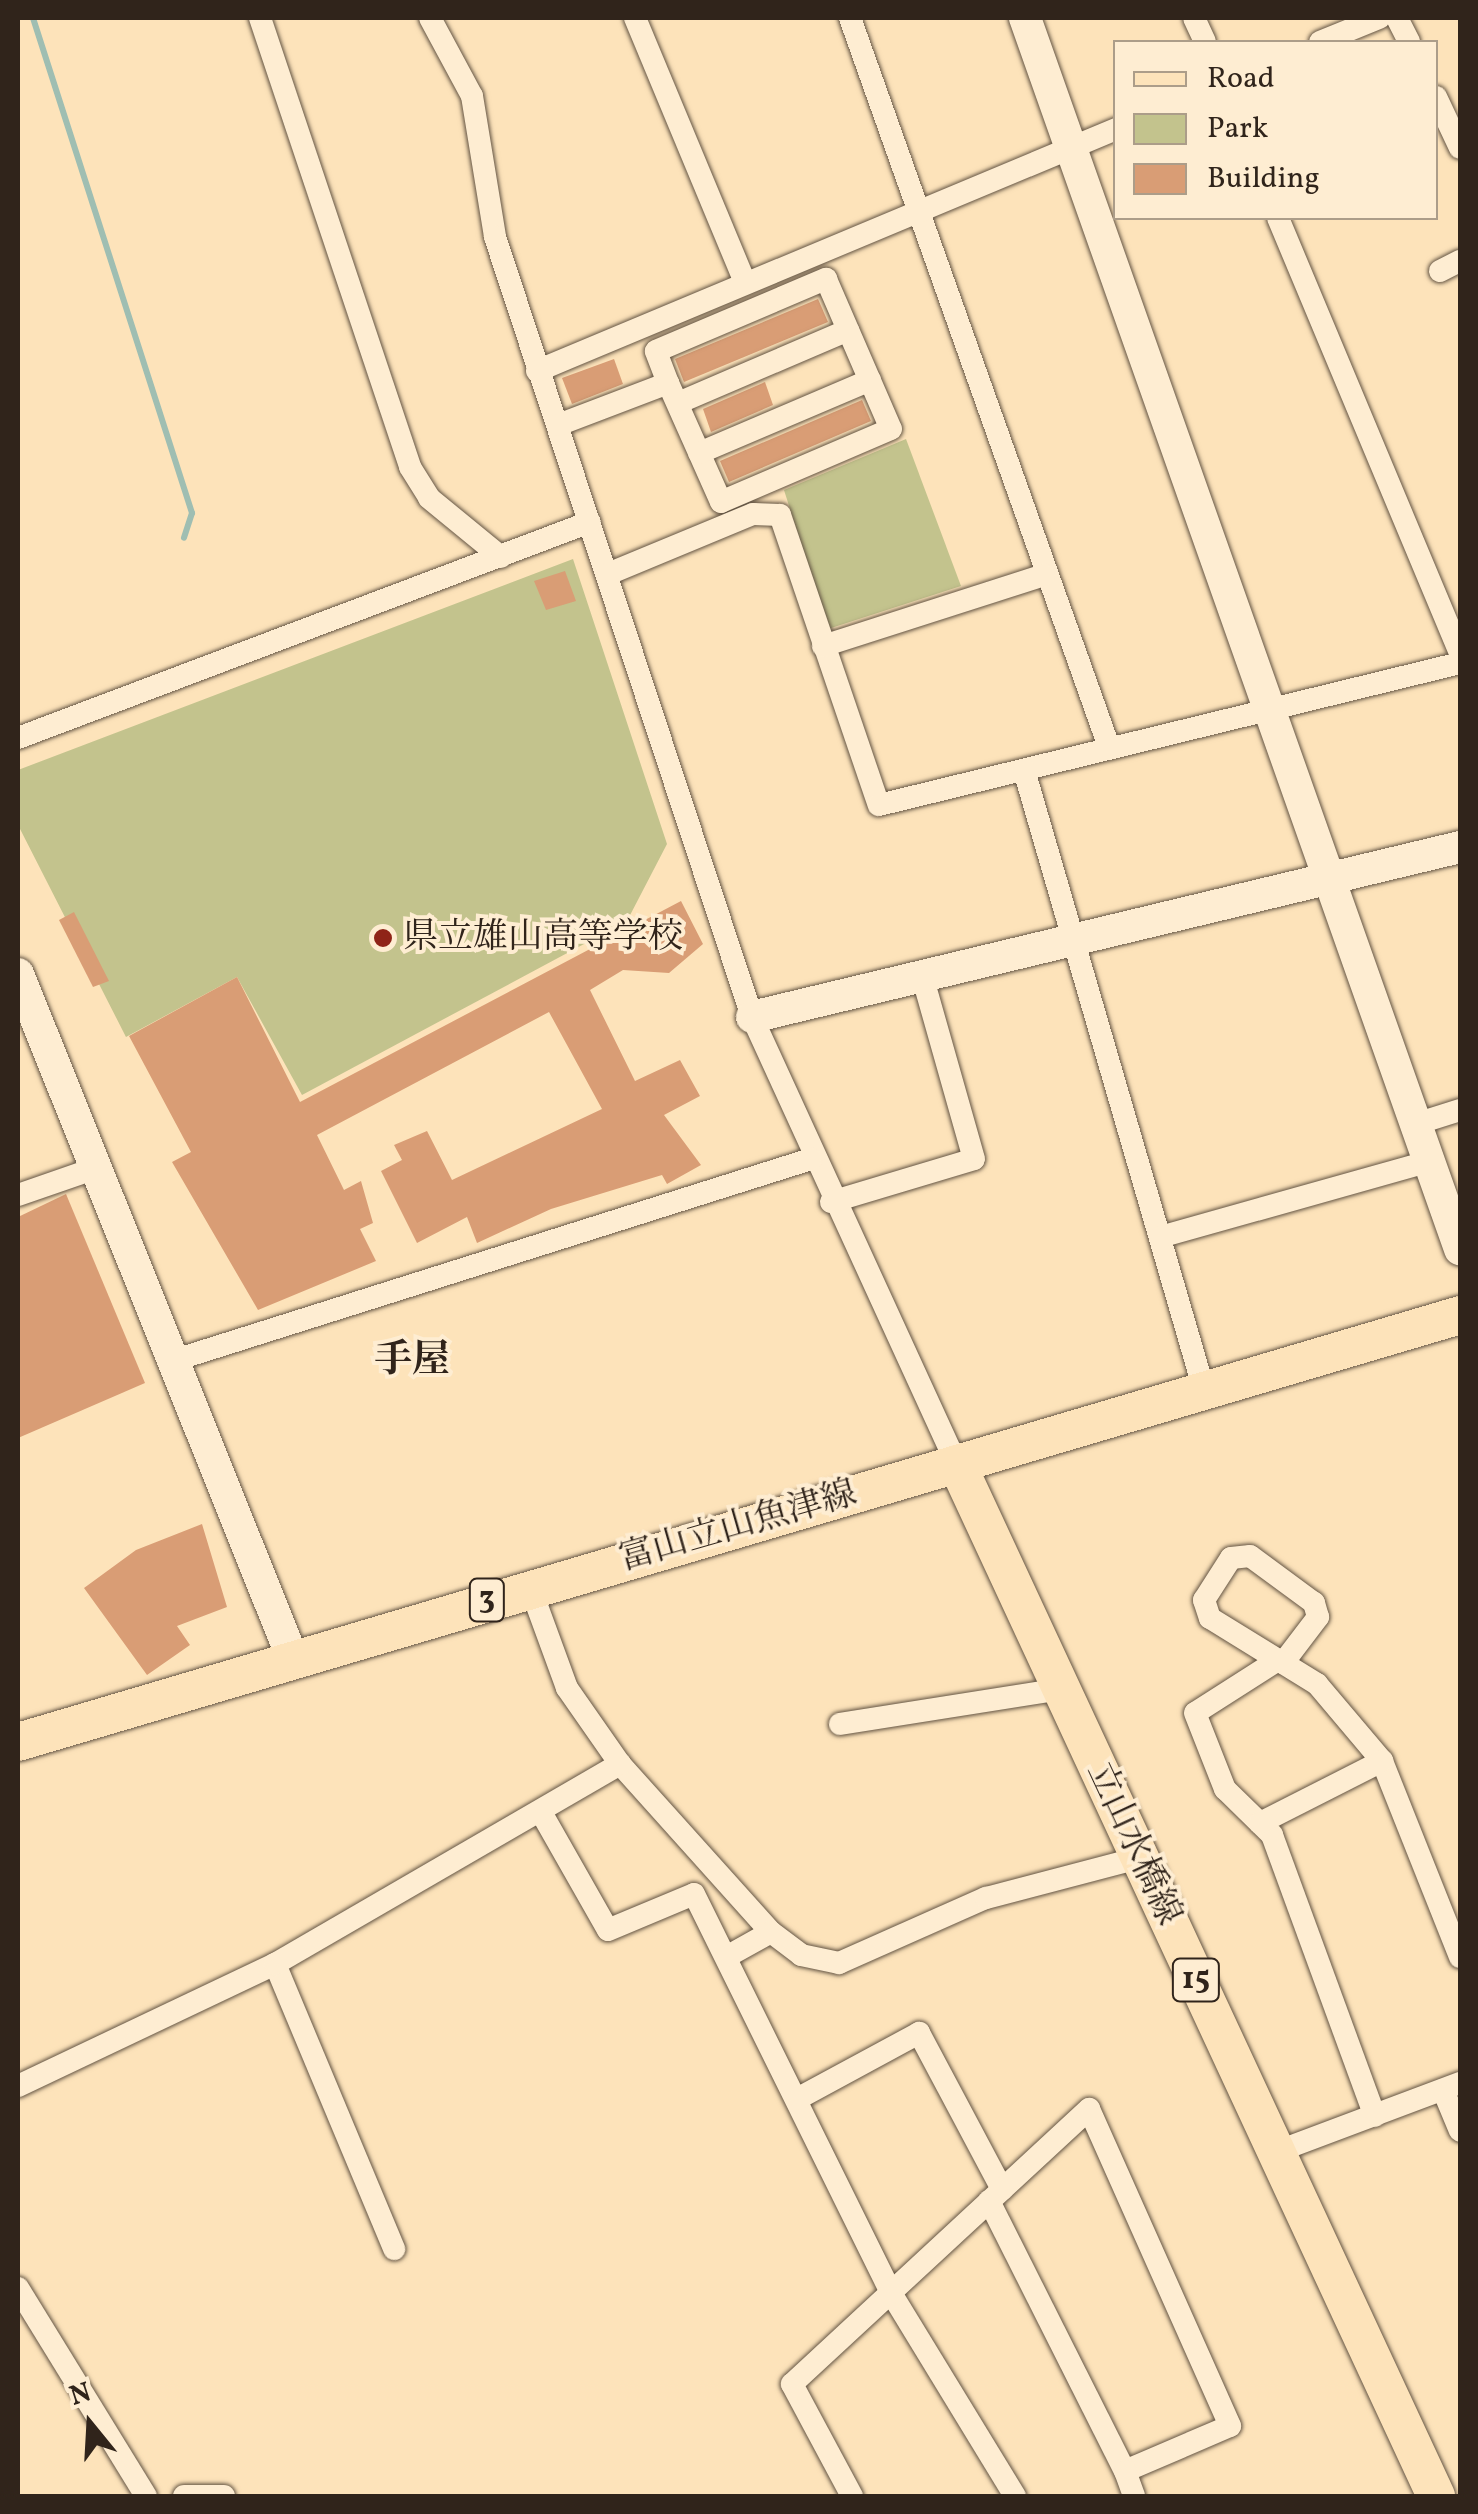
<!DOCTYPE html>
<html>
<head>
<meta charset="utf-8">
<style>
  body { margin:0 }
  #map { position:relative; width:1478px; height:2514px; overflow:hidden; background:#fde3ba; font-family:Vollkorn,"Noto Serif JP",serif }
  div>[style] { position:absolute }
  .green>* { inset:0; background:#c3c38d }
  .stream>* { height:6px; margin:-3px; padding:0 3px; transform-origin:3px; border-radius:3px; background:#9fbeb2 }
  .building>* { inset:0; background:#d99d75 }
  .roads { filter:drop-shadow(0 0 2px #635443) drop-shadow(0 0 2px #635443) }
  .street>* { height:22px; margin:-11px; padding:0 11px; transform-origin:11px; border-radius:11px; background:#feedd2 }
  .secondary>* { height:32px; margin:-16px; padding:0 16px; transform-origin:16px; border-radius:16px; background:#feedd2 }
  .primary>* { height:38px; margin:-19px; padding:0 19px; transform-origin:19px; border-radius:19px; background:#fde3ba }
  .dots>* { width:28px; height:28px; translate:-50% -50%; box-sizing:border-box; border:5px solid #feedd2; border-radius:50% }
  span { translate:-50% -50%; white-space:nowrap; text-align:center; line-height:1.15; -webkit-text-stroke:8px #feedd2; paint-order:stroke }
  .shield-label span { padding:2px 8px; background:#feedd2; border:2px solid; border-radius:8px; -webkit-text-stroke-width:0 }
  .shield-label { font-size:32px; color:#30241b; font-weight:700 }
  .poi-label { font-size:35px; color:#30241b }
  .left { translate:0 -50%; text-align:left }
  .street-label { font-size:35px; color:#30241b }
  .neighbourhood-label { font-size:38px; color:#30241b; font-weight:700 }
  .frame { position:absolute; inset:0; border:20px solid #30241b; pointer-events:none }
  .legend { position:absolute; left:1113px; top:40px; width:325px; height:180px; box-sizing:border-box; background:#feedd2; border:2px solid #ac9d89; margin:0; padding:12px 18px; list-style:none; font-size:30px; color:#30241b }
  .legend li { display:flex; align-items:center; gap:20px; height:50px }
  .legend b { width:50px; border:2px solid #ac9d89 }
  .north { position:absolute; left:40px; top:2374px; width:100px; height:100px; -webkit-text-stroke:8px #feedd2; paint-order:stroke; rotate:342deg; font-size:28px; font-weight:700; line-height:40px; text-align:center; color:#30241b }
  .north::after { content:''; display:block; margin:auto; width:35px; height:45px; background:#30241b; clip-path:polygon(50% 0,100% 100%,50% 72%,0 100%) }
</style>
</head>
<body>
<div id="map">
  <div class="green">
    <i style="clip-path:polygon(906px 439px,961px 586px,828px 629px,784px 490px)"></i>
    <i style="clip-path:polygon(573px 559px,667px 844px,627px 921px,302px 1095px,237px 977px,126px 1037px,18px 825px,18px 770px)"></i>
  </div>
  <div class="stream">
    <i style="left:33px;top:18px;width:520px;rotate:72.19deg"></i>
    <i style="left:192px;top:513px;width:26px;rotate:108deg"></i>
  </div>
  <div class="building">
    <i style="clip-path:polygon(818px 299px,828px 322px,684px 382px,675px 359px)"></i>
    <i style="clip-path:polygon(614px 359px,623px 384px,572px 404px,562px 378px)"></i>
    <i style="clip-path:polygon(765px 382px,773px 405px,711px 432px,703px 409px)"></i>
    <i style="clip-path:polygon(862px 400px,871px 421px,729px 482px,720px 461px)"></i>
    <i style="clip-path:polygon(565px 571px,576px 601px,546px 610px,534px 581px)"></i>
    <i style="clip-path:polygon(681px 901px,703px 944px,669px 973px,623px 970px,590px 990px,635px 1081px,680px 1060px,700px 1096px,664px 1115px,701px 1165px,667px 1184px,662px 1175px,551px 1209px,477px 1243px,467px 1217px,417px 1243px,381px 1171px,402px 1160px,394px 1145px,427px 1131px,452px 1180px,602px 1109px,549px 1012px,317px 1135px,344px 1190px,361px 1181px,373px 1223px,360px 1229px,376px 1261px,258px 1310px,172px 1162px,191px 1152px,129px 1036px,237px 977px,300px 1102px)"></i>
    <i style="clip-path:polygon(74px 912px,109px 981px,93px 987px,59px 920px)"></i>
    <i style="clip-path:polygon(66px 1194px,145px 1383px,18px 1438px,18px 1217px)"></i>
    <i style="clip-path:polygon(202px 1524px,227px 1607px,177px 1626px,190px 1645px,147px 1675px,84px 1588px,136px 1550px)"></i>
  </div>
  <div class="roads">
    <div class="street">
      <i style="left:260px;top:18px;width:473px;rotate:71.5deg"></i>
      <i style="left:410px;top:467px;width:36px;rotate:58deg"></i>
      <i style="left:429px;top:498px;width:93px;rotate:39.3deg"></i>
      <i style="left:430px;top:18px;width:89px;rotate:61.7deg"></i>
      <i style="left:472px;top:96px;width:143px;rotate:80.7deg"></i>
      <i style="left:495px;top:237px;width:821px;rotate:71.76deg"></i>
      <i style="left:752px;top:1017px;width:492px;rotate:65.4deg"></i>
      <i style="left:635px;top:18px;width:286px;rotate:67.4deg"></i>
      <i style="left:850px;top:18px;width:774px;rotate:70.44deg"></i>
      <i style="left:1194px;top:18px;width:26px;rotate:65deg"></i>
      <i style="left:1397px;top:18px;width:27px;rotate:63deg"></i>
      <i style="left:1320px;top:42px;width:64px;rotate:-22.1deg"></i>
      <i style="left:1436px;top:97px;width:56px;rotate:64.8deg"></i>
      <i style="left:1278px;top:218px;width:472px;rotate:67.3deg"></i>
      <i style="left:1440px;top:271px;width:22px;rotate:-27deg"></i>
      <i style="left:537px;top:371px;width:628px;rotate:-22.68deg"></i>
      <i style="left:678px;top:403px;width:185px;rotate:-23.2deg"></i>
      <i style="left:558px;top:425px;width:118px;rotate:-20.9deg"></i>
      <i style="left:668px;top:383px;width:34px;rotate:-111deg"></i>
      <i style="left:656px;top:351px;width:185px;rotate:-23deg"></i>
      <i style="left:826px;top:279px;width:163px;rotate:66.6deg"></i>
      <i style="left:891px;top:429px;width:185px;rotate:156.8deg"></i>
      <i style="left:721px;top:502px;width:130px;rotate:-114deg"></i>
      <i style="left:699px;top:453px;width:186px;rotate:-23.1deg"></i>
      <i style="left:608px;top:574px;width:157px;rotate:-22.5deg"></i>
      <i style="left:753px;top:514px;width:27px;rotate:2deg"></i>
      <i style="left:780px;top:515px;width:306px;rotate:71.2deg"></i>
      <i style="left:879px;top:805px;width:598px;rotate:-13.73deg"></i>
      <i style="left:823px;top:646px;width:232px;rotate:-17.8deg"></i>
      <i style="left:18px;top:738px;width:611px;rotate:-20.69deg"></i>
      <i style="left:1024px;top:770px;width:646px;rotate:73.81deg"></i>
      <i style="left:1416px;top:1124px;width:46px;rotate:-17.7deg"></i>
      <i style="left:18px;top:1195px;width:83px;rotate:-19.1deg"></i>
      <i style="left:831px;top:1202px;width:149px;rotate:-16.7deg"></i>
      <i style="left:974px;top:1159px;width:191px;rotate:-105.8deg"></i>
      <i style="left:1160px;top:1237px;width:280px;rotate:-15.7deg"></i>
      <i style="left:172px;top:1361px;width:670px;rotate:-17.54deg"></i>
      <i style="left:1278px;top:1660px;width:98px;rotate:147.4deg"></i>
      <i style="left:1195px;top:1713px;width:82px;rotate:68.5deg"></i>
      <i style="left:1225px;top:1789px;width:66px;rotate:44.4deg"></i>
      <i style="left:1272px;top:1835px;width:299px;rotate:69.9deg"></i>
      <i style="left:1283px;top:1663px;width:58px;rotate:-52.7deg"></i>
      <i style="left:1318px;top:1617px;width:15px;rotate:-106deg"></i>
      <i style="left:1314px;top:1603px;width:79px;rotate:-143.7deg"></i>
      <i style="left:1250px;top:1556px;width:19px;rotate:174deg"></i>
      <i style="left:1231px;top:1558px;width:50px;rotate:122.7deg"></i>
      <i style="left:1204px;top:1600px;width:19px;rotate:72deg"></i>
      <i style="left:1210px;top:1618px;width:126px;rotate:31.7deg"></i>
      <i style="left:1317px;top:1684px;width:101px;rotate:49.8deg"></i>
      <i style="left:1382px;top:1761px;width:211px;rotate:68.3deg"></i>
      <i style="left:840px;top:1724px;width:225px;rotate:-9deg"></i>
      <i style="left:620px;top:1764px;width:226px;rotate:48.1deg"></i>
      <i style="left:542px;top:1814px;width:133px;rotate:60.4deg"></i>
      <i style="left:608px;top:1930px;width:93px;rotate:-22.7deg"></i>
      <i style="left:694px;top:1894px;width:445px;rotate:63.7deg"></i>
      <i style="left:891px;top:2293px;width:238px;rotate:58.6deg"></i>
      <i style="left:1260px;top:1823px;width:137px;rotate:-26.9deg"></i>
      <i style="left:728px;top:1956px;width:49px;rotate:-29.2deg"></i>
      <i style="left:771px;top:1932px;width:38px;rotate:37deg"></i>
      <i style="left:801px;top:1955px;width:39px;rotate:12deg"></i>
      <i style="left:839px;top:1963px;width:161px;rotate:-23.9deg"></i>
      <i style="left:986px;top:1898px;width:158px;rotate:-14.7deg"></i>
      <i style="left:275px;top:1964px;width:309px;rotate:67.3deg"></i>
      <i style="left:18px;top:2086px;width:284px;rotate:-25.4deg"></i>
      <i style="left:275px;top:1964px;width:399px;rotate:-30.1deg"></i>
      <i style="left:620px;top:1764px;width:93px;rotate:-124.9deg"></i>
      <i style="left:567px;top:1688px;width:108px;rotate:-110.1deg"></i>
      <i style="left:1443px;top:2090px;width:44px;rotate:67.5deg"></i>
      <i style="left:797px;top:2099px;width:139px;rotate:-28.4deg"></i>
      <i style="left:919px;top:2033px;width:177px;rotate:62deg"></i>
      <i style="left:1276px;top:2152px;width:197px;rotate:-20.6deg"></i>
      <i style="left:989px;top:2201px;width:302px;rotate:63.3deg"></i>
      <i style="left:18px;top:2288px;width:244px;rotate:58.4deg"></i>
      <i style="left:184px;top:2496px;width:40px"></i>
      <i style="left:852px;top:2496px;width:127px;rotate:-118.2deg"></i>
      <i style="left:792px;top:2384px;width:405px;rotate:-42.8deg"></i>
      <i style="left:1089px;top:2109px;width:347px;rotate:66deg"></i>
      <i style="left:1230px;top:2426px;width:114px;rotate:156.8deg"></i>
      <i style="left:1125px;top:2471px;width:27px;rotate:70deg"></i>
    </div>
    <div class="secondary">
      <i style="left:1025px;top:18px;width:1306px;rotate:70.54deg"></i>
      <i style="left:18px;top:974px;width:736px;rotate:68.14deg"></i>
      <i style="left:752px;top:1017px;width:728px;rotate:-13.5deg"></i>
    </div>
    <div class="primary">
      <i style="left:957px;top:1464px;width:1138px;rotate:65.1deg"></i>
      <i style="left:18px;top:1742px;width:1504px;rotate:-16.49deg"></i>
    </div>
  </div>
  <div class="dots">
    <i style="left:383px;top:938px;background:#8f2418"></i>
  </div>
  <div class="shield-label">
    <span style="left:487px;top:1600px">3</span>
    <span style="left:1196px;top:1980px">15</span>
  </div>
  <div class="poi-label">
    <span class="left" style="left:403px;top:938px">県立雄山高等学校</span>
  </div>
  <div class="street-label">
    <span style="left:738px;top:1527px;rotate:-16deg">富山立山魚津線</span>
    <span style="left:1133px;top:1844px;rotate:65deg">立山水橋線</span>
  </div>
  <div class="neighbourhood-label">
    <span style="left:412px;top:1362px">手屋</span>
  </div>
  <div class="frame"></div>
  <ul class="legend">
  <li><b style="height:12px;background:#fde3ba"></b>Road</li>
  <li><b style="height:28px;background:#c3c38d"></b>Park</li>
  <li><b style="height:28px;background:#d99d75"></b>Building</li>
  </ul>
  <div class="north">N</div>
</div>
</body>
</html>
